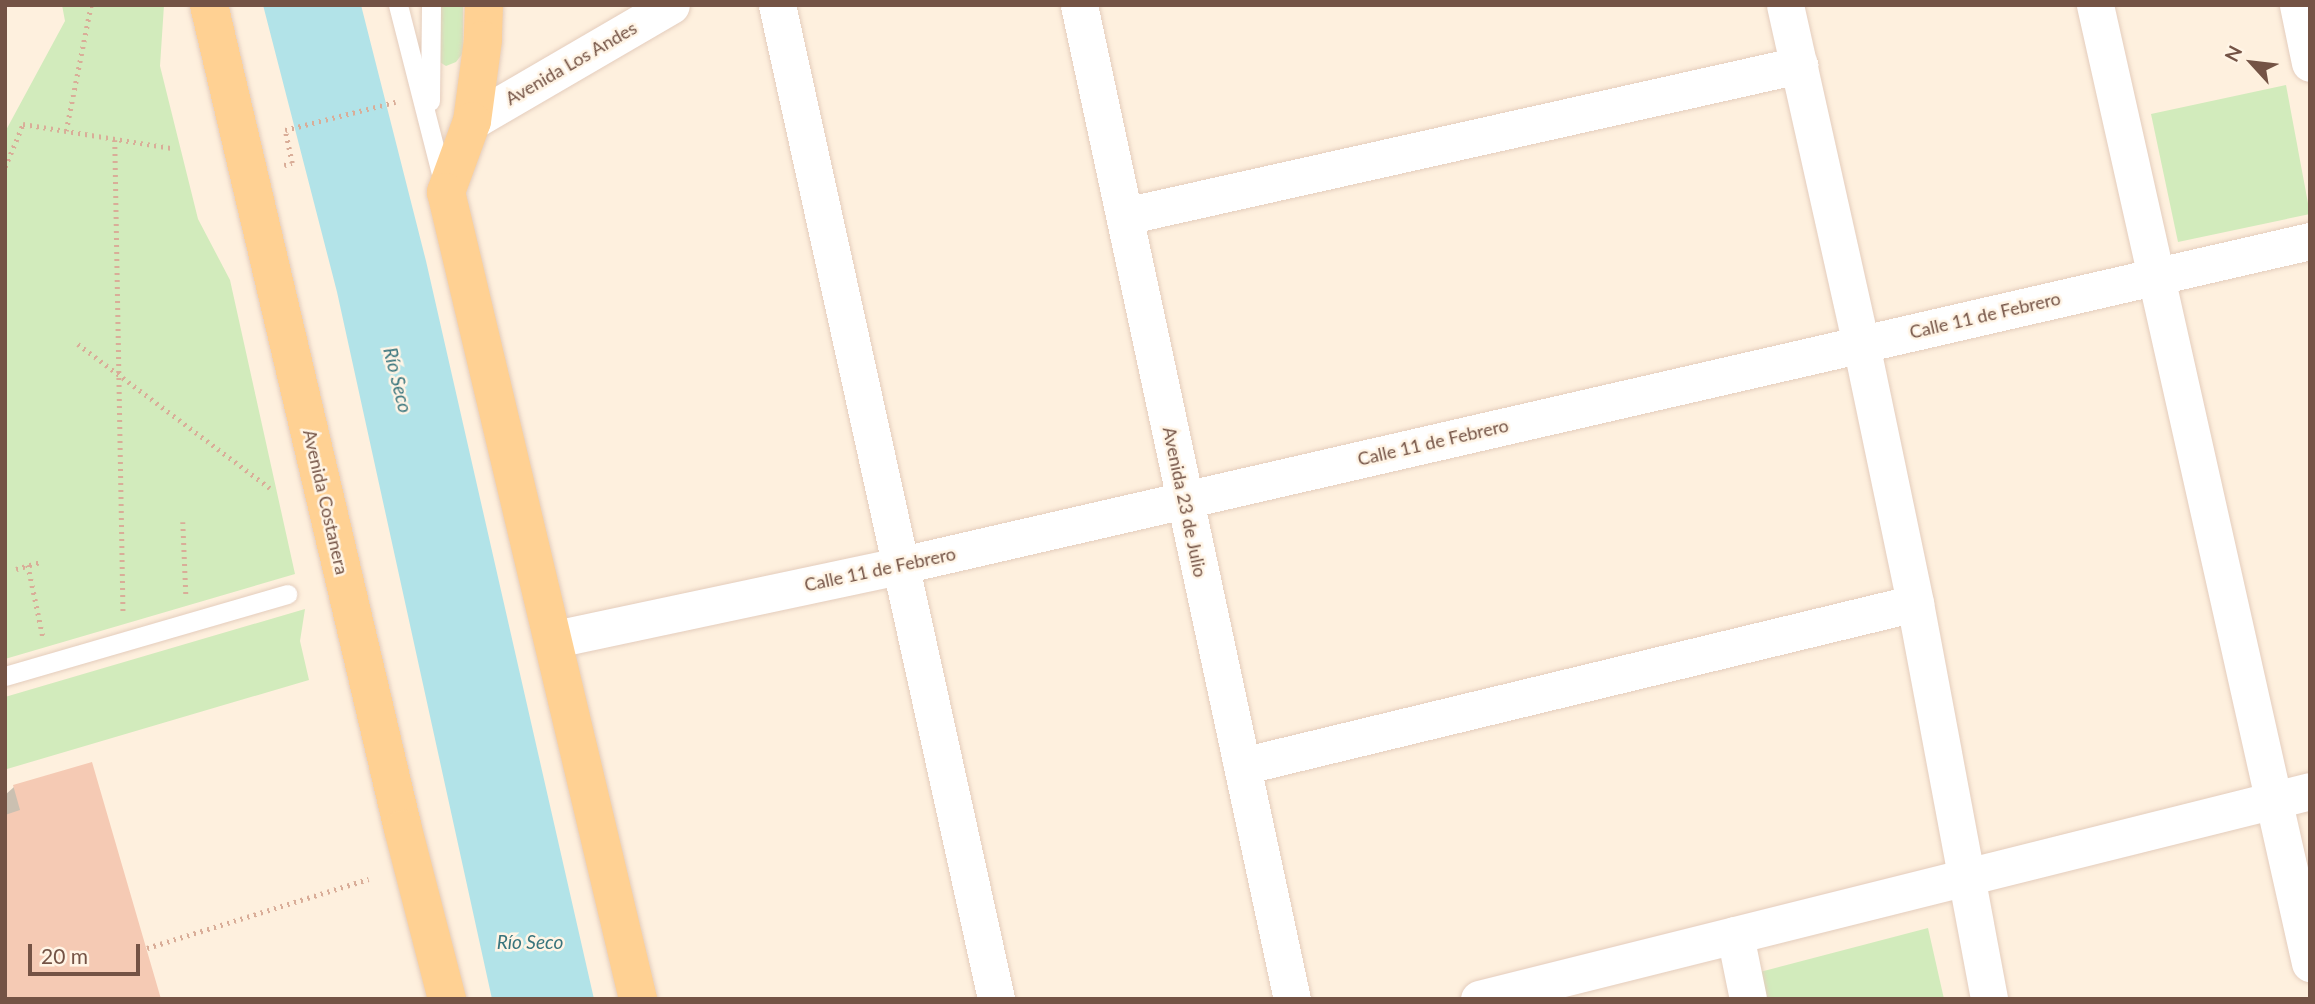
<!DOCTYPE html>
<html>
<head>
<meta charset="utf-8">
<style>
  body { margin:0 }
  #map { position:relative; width:2315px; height:1004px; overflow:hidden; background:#fef0de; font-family:Lato,sans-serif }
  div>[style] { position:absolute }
  .green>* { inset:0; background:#d2ebbc }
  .water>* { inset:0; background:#b2e3e8 }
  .shadow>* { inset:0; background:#0003 }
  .building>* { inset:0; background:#f5cab4 }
  .path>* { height:4.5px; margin-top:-2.25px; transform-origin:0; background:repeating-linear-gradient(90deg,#d9ad98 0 2px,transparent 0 7px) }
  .roads { filter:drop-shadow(0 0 2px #e4cdbd) drop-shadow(0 0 2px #e4cdbd) }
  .lane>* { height:19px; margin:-9.5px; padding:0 9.5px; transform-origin:9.5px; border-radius:9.5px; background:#fff }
  .street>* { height:37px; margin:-18.5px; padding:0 18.5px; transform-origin:18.5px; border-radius:18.5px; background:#fff }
  .primary>* { height:38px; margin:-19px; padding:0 19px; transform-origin:19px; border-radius:19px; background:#ffd193 }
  span { translate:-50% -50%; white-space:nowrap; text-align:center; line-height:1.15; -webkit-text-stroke:5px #fff4e5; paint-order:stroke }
  .street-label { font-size:18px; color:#745345 }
  .water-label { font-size:19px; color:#38747c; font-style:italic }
  .frame { position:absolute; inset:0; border:7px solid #745345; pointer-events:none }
  .north { position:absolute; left:2217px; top:28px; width:70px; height:70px; -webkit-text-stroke:5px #fff4e5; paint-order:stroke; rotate:297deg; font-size:19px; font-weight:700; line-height:28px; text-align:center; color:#745345 }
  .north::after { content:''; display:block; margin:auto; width:24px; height:32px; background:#745345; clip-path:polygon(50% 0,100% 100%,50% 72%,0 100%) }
  .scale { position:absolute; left:28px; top:944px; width:112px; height:32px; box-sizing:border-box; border:4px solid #745345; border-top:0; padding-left:9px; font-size:21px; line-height:24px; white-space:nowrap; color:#745345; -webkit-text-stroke:5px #fff4e5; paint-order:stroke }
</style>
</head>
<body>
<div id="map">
  <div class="green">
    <i style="clip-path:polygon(62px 5px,164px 5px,160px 66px,198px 219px,230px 280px,295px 574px,5px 659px,5px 132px,65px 21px)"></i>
    <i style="clip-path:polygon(436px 5px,463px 5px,463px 53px,456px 62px,446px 66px,438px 61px)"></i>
    <i style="clip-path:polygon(2286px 85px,2310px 214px,2178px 242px,2151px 114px)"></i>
    <i style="clip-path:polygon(305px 609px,300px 641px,309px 680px,7px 769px,5px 697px)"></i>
    <i style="clip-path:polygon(1928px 928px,1944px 999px,1766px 999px,1760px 972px)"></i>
  </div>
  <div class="water">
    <i style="clip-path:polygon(263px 5px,361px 5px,426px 261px,594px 999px,492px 999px,337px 292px)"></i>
  </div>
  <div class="shadow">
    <i style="clip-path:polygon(14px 787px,159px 999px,5px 999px,5px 795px)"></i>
  </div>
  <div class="building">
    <i style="clip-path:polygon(92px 762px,161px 999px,5px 999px,5px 815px,20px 810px,13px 785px)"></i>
  </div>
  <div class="path">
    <i style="left:66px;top:131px;width:128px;rotate:-78.8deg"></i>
    <i style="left:115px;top:140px;width:472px;rotate:89deg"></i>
    <i style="left:284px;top:165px;width:8px;rotate:-14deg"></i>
    <i style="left:292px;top:163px;width:34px;rotate:-102deg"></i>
    <i style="left:285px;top:130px;width:114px;rotate:-14.3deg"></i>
    <i style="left:5px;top:167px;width:47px;rotate:-67.3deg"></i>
    <i style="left:23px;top:124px;width:151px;rotate:9.2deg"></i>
    <i style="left:78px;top:344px;width:240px;rotate:36.9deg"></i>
    <i style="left:183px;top:522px;width:73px;rotate:87.6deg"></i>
    <i style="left:28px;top:565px;width:74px;rotate:78.2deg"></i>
    <i style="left:16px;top:569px;width:26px;rotate:-16deg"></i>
    <i style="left:147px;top:948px;width:232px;rotate:-17.3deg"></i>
  </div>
  <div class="roads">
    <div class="lane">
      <i style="left:398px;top:5px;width:186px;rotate:75.7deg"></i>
      <i style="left:430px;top:101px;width:96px;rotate:-89.4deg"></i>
      <i style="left:5px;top:676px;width:294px;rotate:-16.2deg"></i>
    </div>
    <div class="street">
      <i style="left:777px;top:5px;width:1018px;rotate:77.57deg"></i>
      <i style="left:1079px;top:5px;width:1017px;rotate:77.91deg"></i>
      <i style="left:1785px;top:5px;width:347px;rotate:77.4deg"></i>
      <i style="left:1861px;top:344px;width:265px;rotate:78.2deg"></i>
      <i style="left:1915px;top:603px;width:403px;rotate:79.4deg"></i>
      <i style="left:2095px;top:5px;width:982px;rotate:77.35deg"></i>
      <i style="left:2298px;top:5px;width:59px;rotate:78.3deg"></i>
      <i style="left:472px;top:121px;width:230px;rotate:-30.2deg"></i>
      <i style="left:1125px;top:216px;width:691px;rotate:-12.63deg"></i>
      <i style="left:555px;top:639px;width:355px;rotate:-12deg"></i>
      <i style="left:902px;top:565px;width:1445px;rotate:-12.96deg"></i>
      <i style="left:1242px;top:766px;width:692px;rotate:-13.61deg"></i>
      <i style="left:1735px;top:935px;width:65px;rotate:78.5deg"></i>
      <i style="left:1479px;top:999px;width:857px;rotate:-14.05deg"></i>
    </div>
    <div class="primary">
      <i style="left:209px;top:5px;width:847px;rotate:76.75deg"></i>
      <i style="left:403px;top:829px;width:176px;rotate:75.5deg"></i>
      <i style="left:484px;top:5px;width:35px;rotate:92deg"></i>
      <i style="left:483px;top:40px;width:82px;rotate:97.7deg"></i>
      <i style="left:472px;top:121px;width:76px;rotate:110.1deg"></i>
      <i style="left:446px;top:192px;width:830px;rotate:76.62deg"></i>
    </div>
  </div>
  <div class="street-label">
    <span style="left:571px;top:63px;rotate:-30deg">Avenida Los Andes</span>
    <span style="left:1985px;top:315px;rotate:-13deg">Calle 11 de Febrero</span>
    <span style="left:1433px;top:442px;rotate:-13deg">Calle 11 de Febrero</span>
    <span style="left:326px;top:502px;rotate:77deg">Avenida Costanera</span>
    <span style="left:1185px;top:502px;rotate:78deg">Avenida 23 de Julio</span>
    <span style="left:880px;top:569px;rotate:-12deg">Calle 11 de Febrero</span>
  </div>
  <div class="water-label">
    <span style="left:398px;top:380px;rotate:76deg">Río Seco</span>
    <span style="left:530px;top:942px">Río Seco</span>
  </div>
  <div class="frame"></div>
  <div class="north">N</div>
  <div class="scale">20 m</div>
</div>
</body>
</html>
